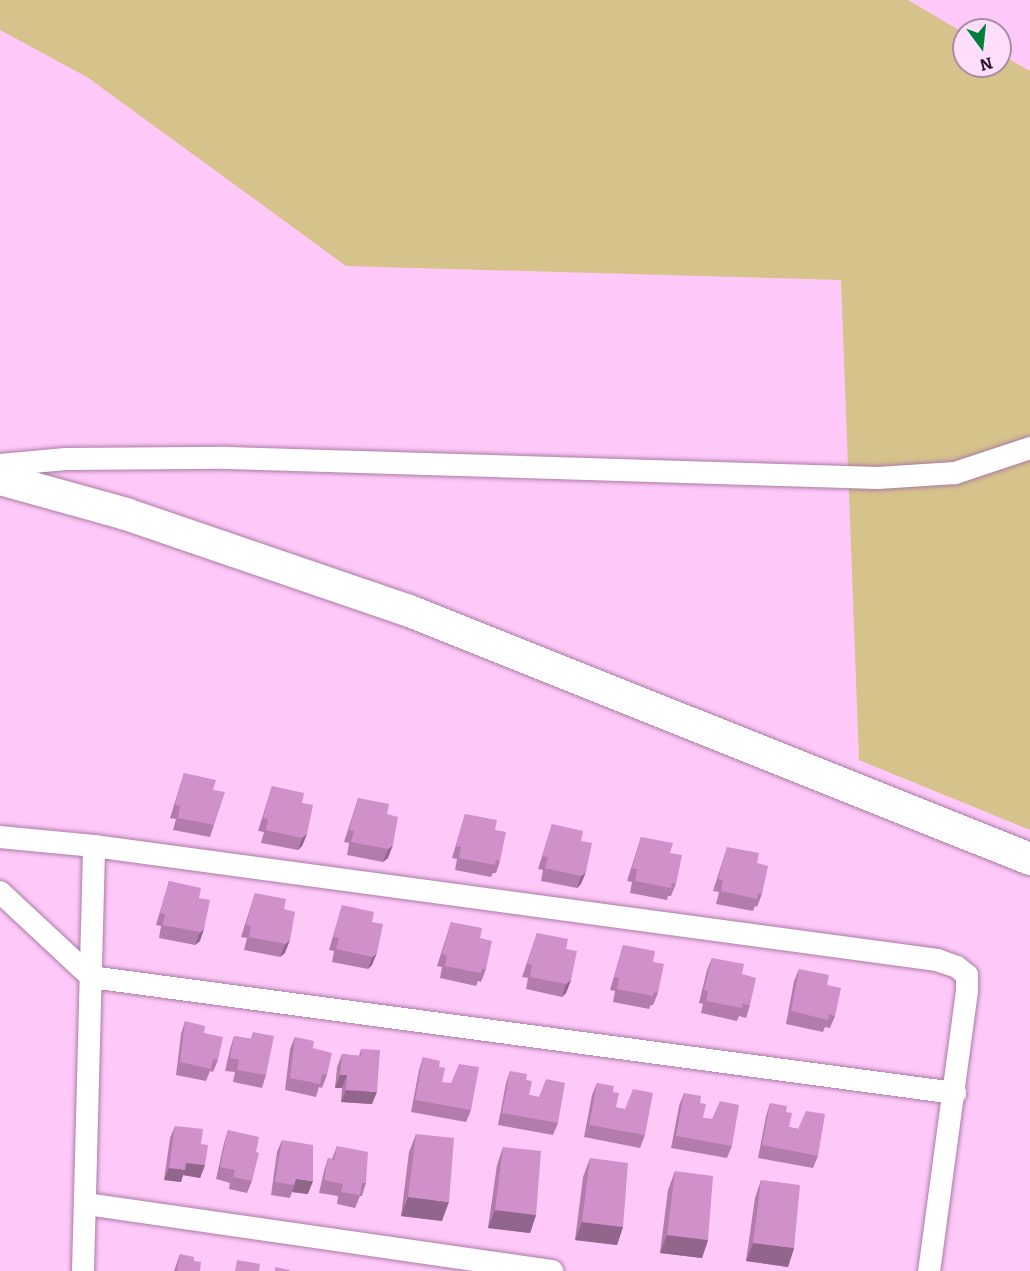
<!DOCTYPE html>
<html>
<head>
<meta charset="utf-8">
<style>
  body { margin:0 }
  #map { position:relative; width:1030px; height:1271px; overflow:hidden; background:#fec9f8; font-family:Bitter,serif }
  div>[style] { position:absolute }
  .green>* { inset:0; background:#d6c28b }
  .roads { filter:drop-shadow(0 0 2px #ac7ba7) drop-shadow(0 0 2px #ac7ba7) }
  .street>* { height:22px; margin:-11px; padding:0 11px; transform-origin:11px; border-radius:11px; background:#fff }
  .secondary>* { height:32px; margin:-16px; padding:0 16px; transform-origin:16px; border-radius:16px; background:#fff }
  .wall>* { inset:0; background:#b37cad }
  .shaded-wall>* { inset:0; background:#92658d }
  .building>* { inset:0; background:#d090c9 }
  span { translate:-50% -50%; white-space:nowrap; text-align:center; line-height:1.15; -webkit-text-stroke:5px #ffdefb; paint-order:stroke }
  .north { position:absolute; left:952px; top:18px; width:60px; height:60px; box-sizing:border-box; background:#ffdefb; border:2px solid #a88da5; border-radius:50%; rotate:165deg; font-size:16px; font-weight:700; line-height:24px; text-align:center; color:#261324 }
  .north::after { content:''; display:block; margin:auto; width:21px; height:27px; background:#00803a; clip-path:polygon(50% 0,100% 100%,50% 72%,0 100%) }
</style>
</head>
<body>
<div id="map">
  <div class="green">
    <i style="clip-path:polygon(0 0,908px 0,964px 33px,964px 66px,1000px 66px,1000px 54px,1030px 71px,1030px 830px,859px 760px,841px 280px,346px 266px,87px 77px,0 30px)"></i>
  </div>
  <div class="roads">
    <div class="street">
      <i style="left:0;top:465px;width:66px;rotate:-5.2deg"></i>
      <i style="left:66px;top:459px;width:162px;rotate:-0.4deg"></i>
      <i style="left:228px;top:458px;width:650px;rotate:1.76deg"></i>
      <i style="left:878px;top:478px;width:77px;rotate:-3.7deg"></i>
      <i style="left:955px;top:473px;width:79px;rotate:-18.4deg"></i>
      <i style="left:0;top:837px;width:94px;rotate:5.5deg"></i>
      <i style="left:94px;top:846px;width:851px;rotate:7.7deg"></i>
      <i style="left:937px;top:960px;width:21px;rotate:19deg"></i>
      <i style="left:957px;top:967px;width:13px;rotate:39deg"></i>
      <i style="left:967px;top:975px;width:16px;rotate:90deg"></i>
      <i style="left:967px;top:991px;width:283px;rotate:97.7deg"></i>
      <i style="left:0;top:892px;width:125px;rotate:43deg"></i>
      <i style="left:91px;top:977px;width:872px;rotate:7.65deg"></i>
      <i style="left:86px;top:1204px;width:471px;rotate:8.2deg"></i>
      <i style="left:83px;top:1271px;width:425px;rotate:-88.5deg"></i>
    </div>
    <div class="secondary">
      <i style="left:0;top:479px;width:131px;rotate:15.5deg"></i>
      <i style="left:126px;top:514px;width:297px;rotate:18.9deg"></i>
      <i style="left:407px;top:610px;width:671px;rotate:21.79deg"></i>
    </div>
  </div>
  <div class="wall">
    <i style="clip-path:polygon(184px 773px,213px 790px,214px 825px,210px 837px,173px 830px,176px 819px,170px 818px)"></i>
    <i style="clip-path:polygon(272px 786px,302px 803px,307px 834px,302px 846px,298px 850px,261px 843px,264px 832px,258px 831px)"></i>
    <i style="clip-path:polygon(358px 798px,387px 814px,388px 858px,383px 862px,347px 855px,349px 843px,344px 842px)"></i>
    <i style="clip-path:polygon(465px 814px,495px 830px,500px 861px,496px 873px,493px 873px,491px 877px,455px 870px,457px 859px,452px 858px)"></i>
    <i style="clip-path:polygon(552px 824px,581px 841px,581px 884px,577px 888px,541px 881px,543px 870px,538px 869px)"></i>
    <i style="clip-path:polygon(641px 837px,670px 853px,676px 884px,671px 896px,668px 896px,667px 900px,630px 893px,632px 882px,627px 881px)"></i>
    <i style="clip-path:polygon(727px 847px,757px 863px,762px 894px,757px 907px,755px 906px,753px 911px,716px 904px,719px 892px,713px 891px)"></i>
    <i style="clip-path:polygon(169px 881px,199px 898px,200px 941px,195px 945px,159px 938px,161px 926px,156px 925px)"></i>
    <i style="clip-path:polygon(255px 893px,284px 909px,285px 953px,280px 957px,244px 950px,247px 938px,241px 937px)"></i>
    <i style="clip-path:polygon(342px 905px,372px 922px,372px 965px,368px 969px,332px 962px,334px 951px,329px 950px)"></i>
    <i style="clip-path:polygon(451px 922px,480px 938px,486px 969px,481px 982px,478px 981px,476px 986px,440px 978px,442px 967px,437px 966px)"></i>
    <i style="clip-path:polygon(537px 933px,566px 949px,571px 980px,566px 993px,562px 997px,526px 989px,528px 978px,522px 977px)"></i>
    <i style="clip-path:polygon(623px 945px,653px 962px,658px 993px,653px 1005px,651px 1005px,649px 1009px,613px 1002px,615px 991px,610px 990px)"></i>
    <i style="clip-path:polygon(712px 958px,742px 974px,750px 1005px,746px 1018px,739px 1016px,737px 1021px,701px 1013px,703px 1004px,699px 1003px,707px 970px)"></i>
    <i style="clip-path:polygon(799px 969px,827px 985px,835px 1016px,830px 1028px,825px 1027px,823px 1032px,786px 1024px,794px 981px)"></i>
    <i style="clip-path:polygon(185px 1021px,204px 1033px,218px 1060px,213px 1072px,210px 1071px,206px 1081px,176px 1075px,181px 1034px)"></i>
    <i style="clip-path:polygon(253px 1032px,266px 1075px,262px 1088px,233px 1082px,235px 1072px,225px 1071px,230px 1049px,234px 1036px,251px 1039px)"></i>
    <i style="clip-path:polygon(295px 1037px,313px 1048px,327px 1075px,322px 1088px,319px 1087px,316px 1097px,285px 1090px,290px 1049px)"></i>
    <i style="clip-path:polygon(361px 1049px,372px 1104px,341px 1102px,342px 1088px,335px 1088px,337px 1067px,342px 1054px,359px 1056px)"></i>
    <i style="clip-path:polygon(423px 1057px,439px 1067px,442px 1082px,471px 1110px,466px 1122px,411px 1112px,419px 1070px)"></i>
    <i style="clip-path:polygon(510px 1071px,526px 1080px,529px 1095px,539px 1097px,558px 1123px,553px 1135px,498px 1125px,506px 1083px)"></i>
    <i style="clip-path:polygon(597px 1083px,613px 1092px,616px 1107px,645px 1135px,640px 1148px,584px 1137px,592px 1095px)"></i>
    <i style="clip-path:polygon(684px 1093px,700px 1103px,703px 1118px,712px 1119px,732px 1146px,727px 1158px,671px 1148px,679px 1106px)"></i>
    <i style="clip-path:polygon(770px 1103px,786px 1112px,789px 1127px,798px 1129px,818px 1156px,813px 1168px,758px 1158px,766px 1116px)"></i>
    <i style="clip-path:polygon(175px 1126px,201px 1144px,205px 1165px,200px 1178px,183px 1175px,181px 1182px,164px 1180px,170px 1138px)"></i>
    <i style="clip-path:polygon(228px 1130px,256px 1152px,252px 1181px,247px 1193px,229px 1189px,230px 1183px,216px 1179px,224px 1143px)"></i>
    <i style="clip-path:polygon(416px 1134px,442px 1221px,401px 1216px,409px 1152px)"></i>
    <i style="clip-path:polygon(282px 1140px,308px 1194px,292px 1192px,290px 1198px,271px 1195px,277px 1152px)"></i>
    <i style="clip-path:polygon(337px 1146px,366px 1183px,362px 1196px,360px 1196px,355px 1208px,337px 1204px,338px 1196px,319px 1193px,324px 1171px,328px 1158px,332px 1159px)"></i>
    <i style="clip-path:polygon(503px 1147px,536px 1215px,530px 1233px,488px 1228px,497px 1165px)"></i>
    <i style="clip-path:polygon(590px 1158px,623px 1227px,617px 1245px,575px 1240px,583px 1177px)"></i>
    <i style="clip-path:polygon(675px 1171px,708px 1240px,702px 1258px,660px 1253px,668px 1190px)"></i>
    <i style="clip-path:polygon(761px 1180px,794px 1248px,788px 1267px,746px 1261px,755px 1198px)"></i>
    <i style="clip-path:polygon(180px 1254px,194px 1261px,200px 1271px,174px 1271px)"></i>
  </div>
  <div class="shaded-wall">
    <i style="clip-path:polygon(307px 834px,302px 846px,298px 850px,302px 838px)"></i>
    <i style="clip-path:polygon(393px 845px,388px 858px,383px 862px,388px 849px)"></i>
    <i style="clip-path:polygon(586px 872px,581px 884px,577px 888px,581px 876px)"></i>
    <i style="clip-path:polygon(204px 929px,200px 941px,195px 945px,200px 932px)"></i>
    <i style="clip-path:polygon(290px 940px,285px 953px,280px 957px,285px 944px)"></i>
    <i style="clip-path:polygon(377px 953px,372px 965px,368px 969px,372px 957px)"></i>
    <i style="clip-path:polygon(571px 980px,566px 993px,562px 997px,566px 984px)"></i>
    <i style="clip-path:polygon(340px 1075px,347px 1075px,342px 1088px,335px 1088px)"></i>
    <i style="clip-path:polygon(346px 1090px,377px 1092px,372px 1104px,341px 1102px)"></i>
    <i style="clip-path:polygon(186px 1163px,205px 1165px,200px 1178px,183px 1175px,181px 1182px,164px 1180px,169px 1168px)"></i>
    <i style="clip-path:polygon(296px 1179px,313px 1181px,308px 1194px,292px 1192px)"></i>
    <i style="clip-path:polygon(408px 1197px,449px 1202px,442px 1221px,401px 1216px)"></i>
    <i style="clip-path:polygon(495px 1210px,536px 1215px,530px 1233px,488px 1228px)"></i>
    <i style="clip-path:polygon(582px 1222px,623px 1227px,617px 1245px,575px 1240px)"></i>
    <i style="clip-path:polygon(667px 1235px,708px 1240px,702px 1258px,660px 1253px)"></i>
    <i style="clip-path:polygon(753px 1243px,794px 1248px,788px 1267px,746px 1261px)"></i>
  </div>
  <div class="building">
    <i style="clip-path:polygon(184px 773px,216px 780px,213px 790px,225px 792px,214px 825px,178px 818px,180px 806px,175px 805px)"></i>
    <i style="clip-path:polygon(272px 786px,304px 793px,302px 803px,313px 805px,307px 834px,302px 838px,266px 830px,268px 819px,263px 818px)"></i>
    <i style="clip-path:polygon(358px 798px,389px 804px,387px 814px,398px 817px,393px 845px,388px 849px,351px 842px,354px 831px,349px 830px)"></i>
    <i style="clip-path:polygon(465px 814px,497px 820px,495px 830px,506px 832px,500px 861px,496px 860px,495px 865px,459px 858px,461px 847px,456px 846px)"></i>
    <i style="clip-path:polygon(552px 824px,583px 831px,581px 841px,592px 843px,586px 872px,581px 876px,545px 868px,548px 857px,542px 856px)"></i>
    <i style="clip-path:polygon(641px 837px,673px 843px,670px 853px,682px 855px,676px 884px,672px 883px,671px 888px,635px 881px,637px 869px,632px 868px)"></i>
    <i style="clip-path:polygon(727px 847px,759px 853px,757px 863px,768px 866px,762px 894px,758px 893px,757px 899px,721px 891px,723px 880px,718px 879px)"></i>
    <i style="clip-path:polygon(169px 881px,201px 888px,199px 898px,210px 900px,204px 929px,200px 932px,163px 925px,165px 914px,160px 913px)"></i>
    <i style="clip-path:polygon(255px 893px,286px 899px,284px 909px,295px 912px,290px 940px,285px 944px,249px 937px,251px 926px,246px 925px)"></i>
    <i style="clip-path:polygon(342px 905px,374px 912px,372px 922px,383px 924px,377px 953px,372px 957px,336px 949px,339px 938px,333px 937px)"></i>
    <i style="clip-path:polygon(451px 922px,482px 928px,480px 938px,492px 941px,486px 969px,482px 969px,481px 973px,445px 966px,447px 955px,442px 954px)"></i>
    <i style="clip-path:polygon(537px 933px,568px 939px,566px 949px,577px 951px,571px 980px,566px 984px,530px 977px,532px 965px,527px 964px)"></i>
    <i style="clip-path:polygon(623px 945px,655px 951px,653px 962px,664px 964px,658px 993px,654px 992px,653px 996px,617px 989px,619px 978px,614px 977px)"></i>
    <i style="clip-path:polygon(712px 958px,744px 964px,742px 974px,756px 978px,750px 1005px,742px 1004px,742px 1008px,706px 1001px,708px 991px,704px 990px)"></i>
    <i style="clip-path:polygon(799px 969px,829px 975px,827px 985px,841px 988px,835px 1016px,829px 1014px,828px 1020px,791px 1011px)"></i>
    <i style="clip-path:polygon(185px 1021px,205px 1026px,204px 1033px,223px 1037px,218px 1060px,213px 1059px,211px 1069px,180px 1062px)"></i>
    <i style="clip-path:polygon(253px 1032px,274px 1036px,266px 1075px,237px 1070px,239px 1060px,230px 1058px,234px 1036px,252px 1039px)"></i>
    <i style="clip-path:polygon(295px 1037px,314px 1041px,313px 1048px,332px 1053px,327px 1075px,322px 1074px,320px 1084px,290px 1078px)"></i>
    <i style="clip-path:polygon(361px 1049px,380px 1050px,377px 1092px,346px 1090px,347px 1075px,340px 1075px,342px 1054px,361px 1056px)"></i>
    <i style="clip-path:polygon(423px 1057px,440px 1061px,439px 1067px,445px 1068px,442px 1082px,451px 1083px,459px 1064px,479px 1067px,471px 1110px,415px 1100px)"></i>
    <i style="clip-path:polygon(510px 1071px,527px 1074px,526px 1080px,532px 1081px,529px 1095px,539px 1097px,546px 1079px,565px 1083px,558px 1123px,502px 1113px)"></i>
    <i style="clip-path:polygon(597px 1083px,614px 1086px,613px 1092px,619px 1093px,616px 1107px,625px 1109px,633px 1089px,653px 1093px,645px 1135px,589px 1125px)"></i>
    <i style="clip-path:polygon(684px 1093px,701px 1096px,700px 1103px,706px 1104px,703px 1118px,712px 1119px,720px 1101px,739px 1105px,732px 1146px,676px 1136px)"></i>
    <i style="clip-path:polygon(770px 1103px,787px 1106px,786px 1112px,792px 1113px,789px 1127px,798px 1129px,806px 1111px,825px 1114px,818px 1156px,762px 1145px)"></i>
    <i style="clip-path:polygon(175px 1126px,203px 1129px,201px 1144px,208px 1145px,205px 1165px,186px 1163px,185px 1170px,169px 1168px)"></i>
    <i style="clip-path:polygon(228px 1130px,259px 1137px,256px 1152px,259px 1153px,252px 1181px,233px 1177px,235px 1170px,220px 1167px)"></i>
    <i style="clip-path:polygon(416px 1134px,454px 1138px,449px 1202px,408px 1197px)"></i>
    <i style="clip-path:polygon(282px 1140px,313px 1145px,313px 1181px,296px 1179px,294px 1185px,275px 1182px)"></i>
    <i style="clip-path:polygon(337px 1146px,368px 1152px,366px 1183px,362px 1183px,360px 1195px,341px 1192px,343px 1184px,324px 1180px,328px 1158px,334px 1160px)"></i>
    <i style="clip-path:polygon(503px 1147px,541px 1151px,536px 1215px,495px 1210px)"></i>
    <i style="clip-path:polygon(590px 1158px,628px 1163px,623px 1227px,582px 1222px)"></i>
    <i style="clip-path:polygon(675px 1171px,713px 1176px,708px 1240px,667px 1235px)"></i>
    <i style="clip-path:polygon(761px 1180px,800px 1185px,794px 1248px,753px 1243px)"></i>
    <i style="clip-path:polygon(180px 1254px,194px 1257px,194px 1261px,201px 1262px,200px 1271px,177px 1271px)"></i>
    <i style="clip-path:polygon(237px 1260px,260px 1264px,259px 1271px,235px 1271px)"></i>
    <i style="clip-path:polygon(275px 1267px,290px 1270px,290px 1271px,275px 1271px)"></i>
  </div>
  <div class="north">N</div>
</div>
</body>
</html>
